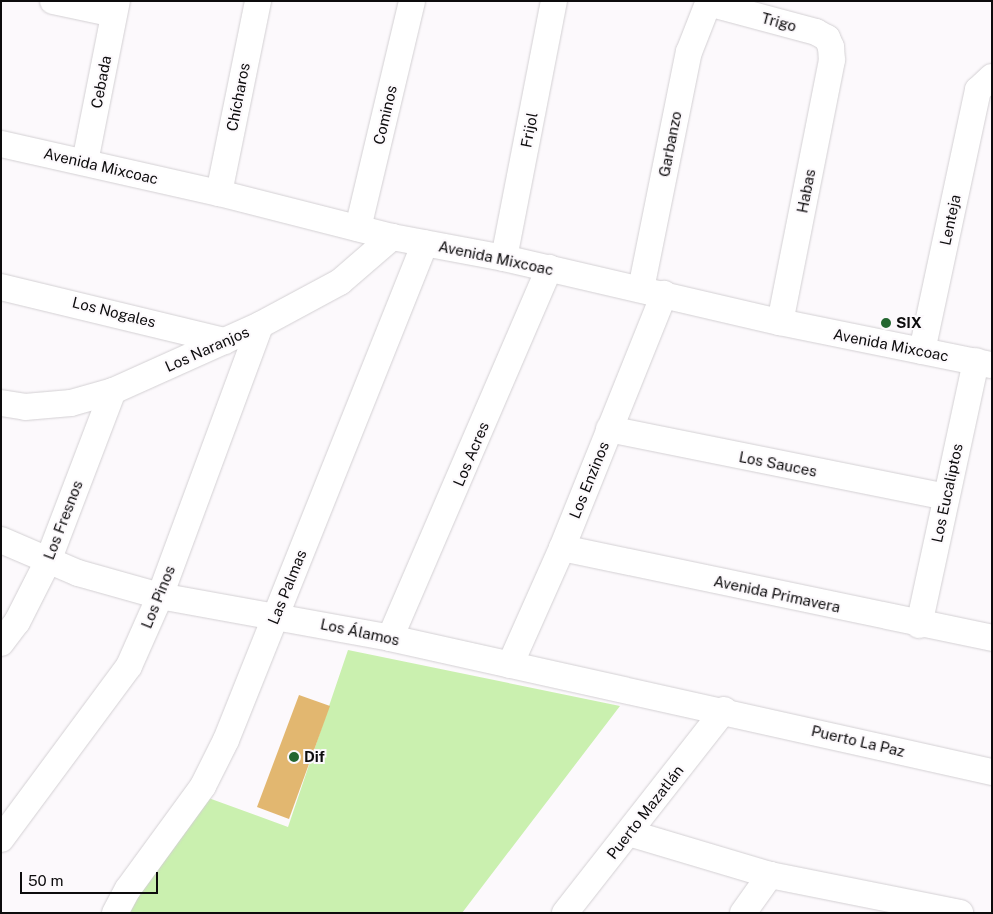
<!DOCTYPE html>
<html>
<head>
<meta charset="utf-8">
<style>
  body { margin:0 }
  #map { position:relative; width:993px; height:914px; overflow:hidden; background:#fcf9fc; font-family:"Public Sans",sans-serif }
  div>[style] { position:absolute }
  .green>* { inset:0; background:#caf0af }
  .building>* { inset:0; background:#e2b770 }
  .roads { filter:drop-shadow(0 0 1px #d3d0d3) drop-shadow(0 0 1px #d3d0d3) }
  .minor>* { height:26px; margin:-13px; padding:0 13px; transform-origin:13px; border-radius:13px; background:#fff }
  .dots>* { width:14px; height:14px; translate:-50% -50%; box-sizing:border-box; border:2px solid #fcf9fc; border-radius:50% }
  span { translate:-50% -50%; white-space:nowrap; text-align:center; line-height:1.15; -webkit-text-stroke:4px #fcf9fc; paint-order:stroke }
  .street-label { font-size:15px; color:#0d0c0d }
  .poi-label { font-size:15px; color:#0d0c0d; font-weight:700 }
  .left { translate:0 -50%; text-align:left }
  .frame { position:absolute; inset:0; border:2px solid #0d0c0d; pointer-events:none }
  .scale { position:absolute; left:20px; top:872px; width:138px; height:22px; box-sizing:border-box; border:2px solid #0d0c0d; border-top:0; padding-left:6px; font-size:15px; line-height:18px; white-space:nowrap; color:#0d0c0d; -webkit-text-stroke:4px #fcf9fc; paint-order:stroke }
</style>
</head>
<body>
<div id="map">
  <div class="green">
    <i style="clip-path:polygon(348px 650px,620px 706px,462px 913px,120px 913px,203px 796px,288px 827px)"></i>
  </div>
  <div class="building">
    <i style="clip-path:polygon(299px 695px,330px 706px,289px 819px,257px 807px)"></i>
  </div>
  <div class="roads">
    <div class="minor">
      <i style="left:53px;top:1px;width:62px;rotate:12deg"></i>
      <i style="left:708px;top:3px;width:112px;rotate:15deg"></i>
      <i style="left:816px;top:32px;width:13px;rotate:29deg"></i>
      <i style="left:827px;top:38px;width:10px;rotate:66deg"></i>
      <i style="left:831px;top:47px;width:13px;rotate:86deg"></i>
      <i style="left:832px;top:60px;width:267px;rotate:101.2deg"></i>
      <i style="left:1px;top:144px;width:223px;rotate:12.7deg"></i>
      <i style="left:219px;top:193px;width:179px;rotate:14.3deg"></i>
      <i style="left:392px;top:237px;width:114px;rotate:10.6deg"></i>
      <i style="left:504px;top:258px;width:283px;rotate:13.1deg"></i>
      <i style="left:780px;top:322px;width:216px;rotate:11.5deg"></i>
      <i style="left:85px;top:162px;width:164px;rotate:-78.8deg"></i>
      <i style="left:219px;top:193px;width:196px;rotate:-78.5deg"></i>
      <i style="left:358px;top:228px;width:233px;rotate:-76.6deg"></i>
      <i style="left:504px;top:258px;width:262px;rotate:-79deg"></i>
      <i style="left:1px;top:287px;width:230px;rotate:13.6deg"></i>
      <i style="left:641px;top:289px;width:242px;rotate:-78.6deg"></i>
      <i style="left:689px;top:52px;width:55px;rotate:-68.6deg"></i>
      <i style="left:922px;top:351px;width:267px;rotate:-77.9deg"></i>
      <i style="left:978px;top:90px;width:19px;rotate:-43deg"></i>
      <i style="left:1px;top:403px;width:24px;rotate:9deg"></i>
      <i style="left:25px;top:407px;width:46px;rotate:-5deg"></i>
      <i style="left:71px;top:403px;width:44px;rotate:-15.9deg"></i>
      <i style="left:113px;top:391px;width:161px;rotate:-24.2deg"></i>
      <i style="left:260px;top:325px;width:91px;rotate:-28.3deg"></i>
      <i style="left:340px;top:282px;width:69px;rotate:-40.9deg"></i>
      <i style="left:609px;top:429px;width:344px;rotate:11.4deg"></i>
      <i style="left:1px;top:540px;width:84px;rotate:23.2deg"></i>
      <i style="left:78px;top:573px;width:85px;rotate:15.7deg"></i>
      <i style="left:160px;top:596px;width:234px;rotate:10.3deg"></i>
      <i style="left:390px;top:638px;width:617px;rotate:12.55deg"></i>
      <i style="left:562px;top:548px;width:439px;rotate:11.8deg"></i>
      <i style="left:919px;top:625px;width:270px;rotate:-77.8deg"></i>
      <i style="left:390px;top:638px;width:403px;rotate:-66.7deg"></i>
      <i style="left:1px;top:643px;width:26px;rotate:-53deg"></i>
      <i style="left:17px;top:622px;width:68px;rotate:-63.1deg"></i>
      <i style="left:48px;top:561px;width:182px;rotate:-69.1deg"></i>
      <i style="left:510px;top:665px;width:128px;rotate:-66deg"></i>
      <i style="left:562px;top:548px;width:274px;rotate:-68.1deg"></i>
      <i style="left:629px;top:833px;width:147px;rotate:16.6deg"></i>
      <i style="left:770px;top:875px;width:194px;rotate:11.3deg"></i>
      <i style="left:1px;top:839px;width:215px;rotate:-53.5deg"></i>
      <i style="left:129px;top:666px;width:77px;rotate:-66.1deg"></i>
      <i style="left:160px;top:596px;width:289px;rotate:-69.7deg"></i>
      <i style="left:115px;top:913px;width:27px;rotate:-62deg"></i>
      <i style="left:128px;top:889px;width:127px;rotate:-53.9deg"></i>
      <i style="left:203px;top:786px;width:51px;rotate:-63.4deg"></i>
      <i style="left:226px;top:740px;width:535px;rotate:-68.18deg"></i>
      <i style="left:565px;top:913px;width:258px;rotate:-51.9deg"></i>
      <i style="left:743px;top:913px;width:47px;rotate:-54.6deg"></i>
    </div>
  </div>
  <div class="dots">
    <i style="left:886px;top:323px;background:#246630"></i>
    <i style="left:294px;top:757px;background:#246630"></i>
  </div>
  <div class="street-label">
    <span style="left:779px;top:22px;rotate:15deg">Trigo</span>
    <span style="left:101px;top:82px;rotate:-79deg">Cebada</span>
    <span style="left:238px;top:97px;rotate:-79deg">Chícharos</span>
    <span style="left:385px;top:115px;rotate:-77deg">Cominos</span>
    <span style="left:529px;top:130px;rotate:-79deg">Frijol</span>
    <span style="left:670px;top:144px;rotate:-79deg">Garbanzo</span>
    <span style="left:101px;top:166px;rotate:13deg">Avenida Mixcoac</span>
    <span style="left:806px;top:191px;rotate:-79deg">Habas</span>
    <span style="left:950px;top:220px;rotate:-78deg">Lenteja</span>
    <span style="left:496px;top:258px;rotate:12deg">Avenida Mixcoac</span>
    <span style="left:114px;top:312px;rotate:14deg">Los Nogales</span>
    <span style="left:891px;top:345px;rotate:11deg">Avenida Mixcoac</span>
    <span style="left:207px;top:349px;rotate:-24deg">Los Naranjos</span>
    <span style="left:471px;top:454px;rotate:-67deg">Los Acres</span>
    <span style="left:778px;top:464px;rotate:11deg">Los Sauces</span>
    <span style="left:589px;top:480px;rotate:-68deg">Los Enzinos</span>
    <span style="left:947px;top:493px;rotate:-78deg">Los Eucaliptos</span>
    <span style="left:63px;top:520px;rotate:-69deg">Los Fresnos</span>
    <span style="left:287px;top:587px;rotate:-68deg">Las Palmas</span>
    <span style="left:777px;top:594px;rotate:12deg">Avenida Primavera</span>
    <span style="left:158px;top:597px;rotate:-68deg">Los Pinos</span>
    <span style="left:360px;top:632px;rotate:12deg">Los Álamos</span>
    <span style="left:858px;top:741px;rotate:13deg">Puerto La Paz</span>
    <span style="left:645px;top:812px;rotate:-52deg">Puerto Mazatlán</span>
  </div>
  <div class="poi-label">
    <span class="left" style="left:896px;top:323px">SIX</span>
    <span class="left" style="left:304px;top:757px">Dif</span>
  </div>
  <div class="frame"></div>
  <div class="scale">50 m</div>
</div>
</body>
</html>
